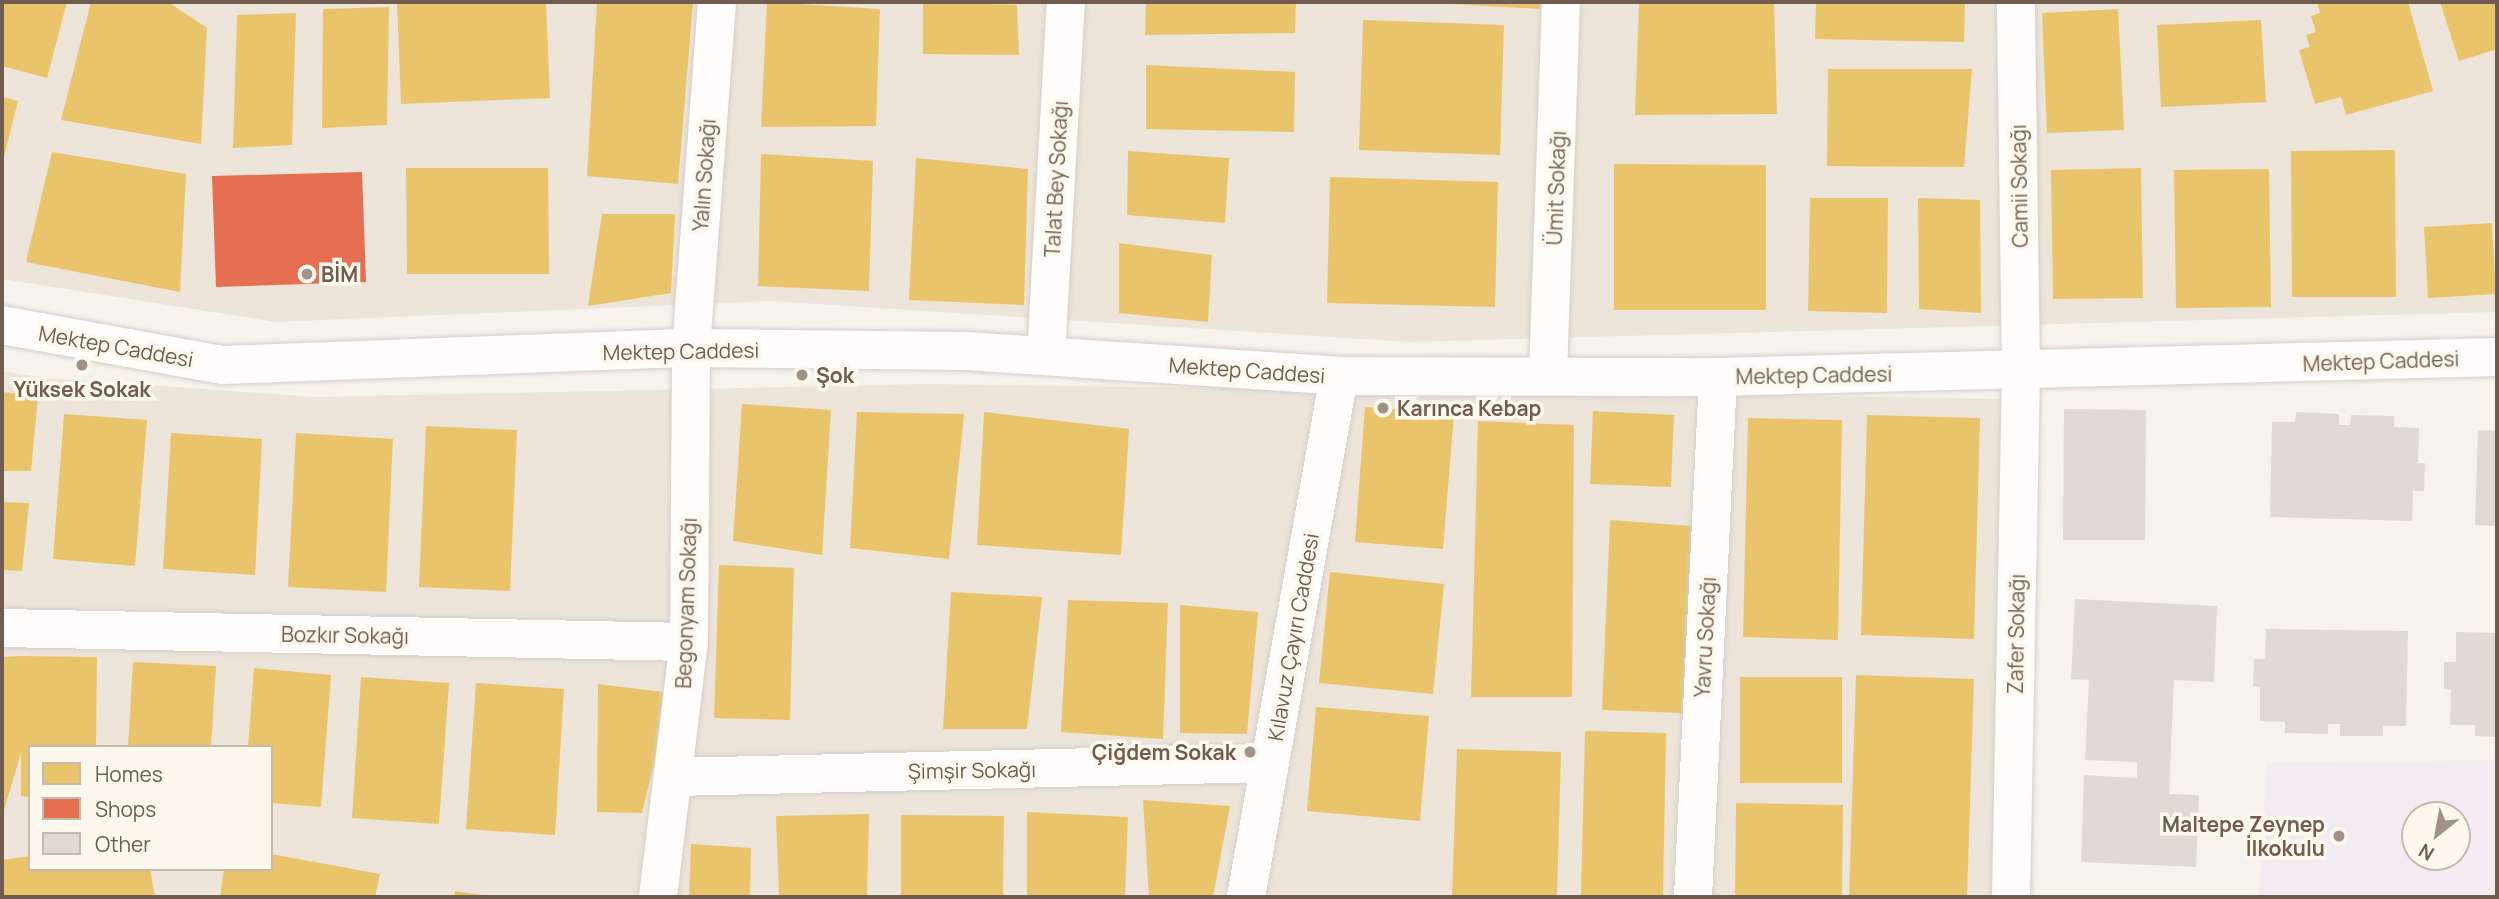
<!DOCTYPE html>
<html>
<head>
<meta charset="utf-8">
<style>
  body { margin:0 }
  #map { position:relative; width:2499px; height:899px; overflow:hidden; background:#f6f3ec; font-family:Manrope,sans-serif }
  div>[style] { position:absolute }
  .residential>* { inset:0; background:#ede5d9 }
  .education>* { inset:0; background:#f3ebf2 }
  .homes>* { inset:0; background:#e9c46a }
  .shops>* { inset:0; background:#e76f51 }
  .building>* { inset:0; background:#e1dad4 }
  .roads { filter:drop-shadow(0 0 2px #d4cfc9) drop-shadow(0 0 2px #d4cfc9) }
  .street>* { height:38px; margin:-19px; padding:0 19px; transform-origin:19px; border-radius:19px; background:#fefdfc }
  .secondary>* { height:38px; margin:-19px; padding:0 19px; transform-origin:19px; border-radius:19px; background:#fefdfc }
  .dots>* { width:19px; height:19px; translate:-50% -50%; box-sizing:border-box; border:4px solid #fdf8ee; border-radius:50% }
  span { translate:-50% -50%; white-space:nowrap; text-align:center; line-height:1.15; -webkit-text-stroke:7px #fdf8ee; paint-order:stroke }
  .street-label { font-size:21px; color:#715d4f }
  .poi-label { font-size:21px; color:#715d4f; font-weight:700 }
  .left { translate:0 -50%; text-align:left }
  .right { translate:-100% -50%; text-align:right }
  .frame { position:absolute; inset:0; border:4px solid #715d4f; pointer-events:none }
  .legend { position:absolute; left:28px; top:745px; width:245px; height:126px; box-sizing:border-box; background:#fdf8ee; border:2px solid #c5baae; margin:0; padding:9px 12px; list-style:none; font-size:21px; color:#715d4f }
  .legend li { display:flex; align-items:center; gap:14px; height:35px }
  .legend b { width:35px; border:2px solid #c5baae }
  .north { position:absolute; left:2401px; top:801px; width:70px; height:70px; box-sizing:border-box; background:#fdf8ee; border:2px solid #c5baae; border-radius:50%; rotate:211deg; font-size:19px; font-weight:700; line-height:28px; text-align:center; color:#715d4f }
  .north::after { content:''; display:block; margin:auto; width:24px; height:32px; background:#a09286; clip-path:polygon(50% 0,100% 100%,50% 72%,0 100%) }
</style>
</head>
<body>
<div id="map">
  <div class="residential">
    <i style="clip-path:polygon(2px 2px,2497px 2px,2497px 312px,1409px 342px,770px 301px,276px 322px,2px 279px)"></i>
    <i style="clip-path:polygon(evenodd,2px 371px,46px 378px,315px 397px,924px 384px,2018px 399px,2031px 897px,2px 897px,2px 371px,30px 747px,271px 747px,271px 869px,30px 869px,30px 747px)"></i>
  </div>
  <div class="education">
    <i style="clip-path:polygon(evenodd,2497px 760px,2497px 897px,2259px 897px,2267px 763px,2497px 760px,2415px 815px,2457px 815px,2457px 857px,2415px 857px,2415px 815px)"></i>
  </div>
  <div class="homes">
    <i style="clip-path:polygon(2px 2px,67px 2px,47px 78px,2px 66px)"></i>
    <i style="clip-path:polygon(91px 2px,168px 2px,207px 28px,201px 144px,61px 120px)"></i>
    <i style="clip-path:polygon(397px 2px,546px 2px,550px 98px,401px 104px)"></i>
    <i style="clip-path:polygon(597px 2px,693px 2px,678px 184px,587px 176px)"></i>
    <i style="clip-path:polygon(767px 2px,880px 9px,876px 126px,761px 127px)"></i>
    <i style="clip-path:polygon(923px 2px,1017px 5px,1019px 55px,923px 54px)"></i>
    <i style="clip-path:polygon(1146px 2px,1296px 2px,1295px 33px,1145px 35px)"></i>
    <i style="clip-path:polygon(1451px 2px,1540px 2px,1540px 9px,1451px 4px)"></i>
    <i style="clip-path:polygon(1639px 2px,1774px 2px,1777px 114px,1635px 115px)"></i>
    <i style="clip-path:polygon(1816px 2px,1965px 2px,1964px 42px,1815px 39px)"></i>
    <i style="clip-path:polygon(2317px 2px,2408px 2px,2433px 91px,2346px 115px,2341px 97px,2315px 104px,2299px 50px,2310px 47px,2306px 35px,2316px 32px,2311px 16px,2320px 13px)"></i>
    <i style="clip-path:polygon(2440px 2px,2497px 2px,2497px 49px,2459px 61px)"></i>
    <i style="clip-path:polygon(389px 7px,387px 125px,322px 128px,323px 9px)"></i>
    <i style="clip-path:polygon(2118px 9px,2124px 130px,2047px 133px,2042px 13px)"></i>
    <i style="clip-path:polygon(296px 13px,292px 145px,233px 148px,237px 15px)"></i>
    <i style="clip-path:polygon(1363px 20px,1504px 25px,1500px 155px,1359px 150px)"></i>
    <i style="clip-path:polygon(2261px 20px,2266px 102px,2161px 107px,2157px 25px)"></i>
    <i style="clip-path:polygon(1146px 65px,1295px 72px,1294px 132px,1146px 129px)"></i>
    <i style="clip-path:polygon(1828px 69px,1972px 69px,1964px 167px,1827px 166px)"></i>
    <i style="clip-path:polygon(2px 97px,18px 101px,3px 161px,2px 161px)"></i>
    <i style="clip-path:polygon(2395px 150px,2396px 297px,2292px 297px,2291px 151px)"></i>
    <i style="clip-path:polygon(1128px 151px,1229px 158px,1225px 223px,1127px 215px)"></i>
    <i style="clip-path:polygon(52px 152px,186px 174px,180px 292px,26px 262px)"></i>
    <i style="clip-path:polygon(761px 154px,873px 161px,869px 291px,758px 286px)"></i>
    <i style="clip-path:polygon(916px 158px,1028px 169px,1024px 305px,909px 300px)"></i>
    <i style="clip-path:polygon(1614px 164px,1766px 165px,1766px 310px,1614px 310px)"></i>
    <i style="clip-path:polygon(406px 168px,548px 168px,549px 274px,407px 274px)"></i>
    <i style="clip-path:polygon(2141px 168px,2143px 298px,2053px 299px,2051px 170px)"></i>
    <i style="clip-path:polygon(2269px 169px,2271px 307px,2176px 308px,2174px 170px)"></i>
    <i style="clip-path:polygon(1330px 177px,1498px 182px,1495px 307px,1327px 303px)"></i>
    <i style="clip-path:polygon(1810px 198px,1888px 198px,1887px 313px,1808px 311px)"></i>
    <i style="clip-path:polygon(1918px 198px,1980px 200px,1981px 313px,1919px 309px)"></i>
    <i style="clip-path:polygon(602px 214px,675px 214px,671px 293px,588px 306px)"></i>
    <i style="clip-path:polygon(2492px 223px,2496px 294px,2428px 298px,2424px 227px)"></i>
    <i style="clip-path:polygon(1119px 243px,1212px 255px,1208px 322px,1119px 313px)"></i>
    <i style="clip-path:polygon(2px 392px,38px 396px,31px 471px,2px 471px)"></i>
    <i style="clip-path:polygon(742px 404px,831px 410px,822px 555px,733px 541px)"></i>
    <i style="clip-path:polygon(1365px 407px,1454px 414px,1443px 549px,1355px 542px)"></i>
    <i style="clip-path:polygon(1593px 411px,1674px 415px,1671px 487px,1590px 484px)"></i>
    <i style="clip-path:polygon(857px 412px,964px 414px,949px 559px,850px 548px)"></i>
    <i style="clip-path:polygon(984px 412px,1129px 429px,1121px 555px,977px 545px)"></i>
    <i style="clip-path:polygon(64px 414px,147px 420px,135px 566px,53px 559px)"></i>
    <i style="clip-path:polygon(1867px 415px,1980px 418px,1974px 639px,1861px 635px)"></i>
    <i style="clip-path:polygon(1748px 418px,1842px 420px,1838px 640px,1743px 637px)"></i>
    <i style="clip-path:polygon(1478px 421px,1574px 425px,1572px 697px,1471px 697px)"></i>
    <i style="clip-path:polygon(426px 426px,517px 430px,510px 591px,419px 587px)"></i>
    <i style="clip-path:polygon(171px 433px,262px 439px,255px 575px,163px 569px)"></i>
    <i style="clip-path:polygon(296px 433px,393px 439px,386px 592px,288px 587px)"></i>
    <i style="clip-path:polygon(2px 502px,29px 503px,22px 571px,2px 570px)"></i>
    <i style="clip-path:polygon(1610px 520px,1692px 526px,1683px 713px,1602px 710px)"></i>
    <i style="clip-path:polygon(719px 565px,794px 568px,790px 720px,714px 718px)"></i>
    <i style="clip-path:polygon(1330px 572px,1444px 584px,1433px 694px,1319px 683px)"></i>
    <i style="clip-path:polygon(951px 592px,1042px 597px,1027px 729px,943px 729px)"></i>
    <i style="clip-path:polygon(1068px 600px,1168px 603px,1163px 739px,1061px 732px)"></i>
    <i style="clip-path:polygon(1180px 605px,1258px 612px,1247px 734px,1180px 733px)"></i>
    <i style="clip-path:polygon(22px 656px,97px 657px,96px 747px,30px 747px,30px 797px,21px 796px,21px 753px,2px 817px,2px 657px)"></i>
    <i style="clip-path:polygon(133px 662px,216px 666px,211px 747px,128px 747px)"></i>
    <i style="clip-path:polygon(254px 668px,331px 675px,321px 807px,271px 803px,271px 747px,248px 747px)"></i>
    <i style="clip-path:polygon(1856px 675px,1974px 679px,1967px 897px,1849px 897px)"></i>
    <i style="clip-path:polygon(361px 677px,449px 683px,439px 824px,352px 818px)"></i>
    <i style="clip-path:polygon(1740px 677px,1842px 677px,1842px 783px,1740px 783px)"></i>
    <i style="clip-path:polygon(476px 683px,564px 689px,555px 835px,466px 829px)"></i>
    <i style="clip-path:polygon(598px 684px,671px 693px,642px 813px,597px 812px)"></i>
    <i style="clip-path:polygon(1316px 707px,1429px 716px,1420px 821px,1307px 811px)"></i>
    <i style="clip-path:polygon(1585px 731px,1666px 733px,1663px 897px,1581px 897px)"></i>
    <i style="clip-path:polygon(1457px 749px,1561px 752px,1557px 897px,1452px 897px)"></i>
    <i style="clip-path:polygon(1143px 800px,1230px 806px,1213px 897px,1149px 897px)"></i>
    <i style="clip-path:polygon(1736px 803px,1843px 805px,1842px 897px,1735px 897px)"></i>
    <i style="clip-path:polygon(1027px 812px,1128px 817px,1125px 897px,1027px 897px)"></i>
    <i style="clip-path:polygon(869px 814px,867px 897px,779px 897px,776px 816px)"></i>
    <i style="clip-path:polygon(901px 815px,1004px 816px,1003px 897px,901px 897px)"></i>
    <i style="clip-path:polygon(691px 844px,751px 848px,750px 897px,689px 897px)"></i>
    <i style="clip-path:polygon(271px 854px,380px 874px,375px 897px,220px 897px,224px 869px,271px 869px)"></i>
    <i style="clip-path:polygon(30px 856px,30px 869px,150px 869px,155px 897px,2px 897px,2px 860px)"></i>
    <i style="clip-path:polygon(455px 891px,488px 896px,488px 897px,454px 897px)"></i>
  </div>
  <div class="shops">
    <i style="clip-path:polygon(362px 172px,366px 282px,216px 287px,212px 176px)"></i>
  </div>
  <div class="building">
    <i style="clip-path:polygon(2064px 409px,2146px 410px,2145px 540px,2063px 540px)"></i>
    <i style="clip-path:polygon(2296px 412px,2339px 414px,2339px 425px,2350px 425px,2351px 415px,2394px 416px,2394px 427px,2419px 428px,2418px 463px,2425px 463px,2424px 491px,2413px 491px,2412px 521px,2270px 517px,2272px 422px,2295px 422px)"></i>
    <i style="clip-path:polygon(2478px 430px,2497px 431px,2497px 526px,2475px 525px)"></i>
    <i style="clip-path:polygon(2075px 599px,2217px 606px,2214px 682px,2174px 680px,2169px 794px,2199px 795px,2196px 867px,2081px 862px,2084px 775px,2137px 778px,2137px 762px,2085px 760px,2089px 680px,2071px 679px)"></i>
    <i style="clip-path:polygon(2266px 629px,2408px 631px,2406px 726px,2383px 726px,2383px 736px,2340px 736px,2340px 724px,2328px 724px,2328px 734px,2285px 733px,2285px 722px,2260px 721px,2260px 687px,2253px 686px,2254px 659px,2265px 659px)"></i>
    <i style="clip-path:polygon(2456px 632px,2497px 633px,2497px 737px,2475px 736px,2475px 725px,2450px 725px,2451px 690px,2444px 689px,2444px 662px,2456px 662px)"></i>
  </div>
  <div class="roads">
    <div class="street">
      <i style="left:1046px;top:356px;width:355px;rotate:-86.8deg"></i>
      <i style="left:1548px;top:374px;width:372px;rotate:-88deg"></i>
      <i style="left:2px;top:628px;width:687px;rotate:1.17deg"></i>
      <i style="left:674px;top:777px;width:596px;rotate:-1.35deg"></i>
      <i style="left:658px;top:897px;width:257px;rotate:-83.1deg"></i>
      <i style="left:689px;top:642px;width:294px;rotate:-89.6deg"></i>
      <i style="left:691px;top:348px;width:347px;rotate:-85.7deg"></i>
      <i style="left:1246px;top:897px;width:529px;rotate:-79.88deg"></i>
      <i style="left:1693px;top:897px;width:521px;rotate:-87.25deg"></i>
      <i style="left:2011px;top:897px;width:526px;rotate:-88.91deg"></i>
      <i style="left:2021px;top:371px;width:369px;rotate:-90.8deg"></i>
    </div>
    <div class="secondary">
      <i style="left:2px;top:325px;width:225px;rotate:10.3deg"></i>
      <i style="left:223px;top:365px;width:468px;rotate:-2.1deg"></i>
      <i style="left:691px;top:348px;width:276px;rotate:0.6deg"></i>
      <i style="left:967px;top:351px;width:373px;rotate:3.8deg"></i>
      <i style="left:1339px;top:376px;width:379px;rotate:0.2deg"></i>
      <i style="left:1718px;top:377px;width:779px;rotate:-1.47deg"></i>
    </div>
  </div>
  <div class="dots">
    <i style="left:307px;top:274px;background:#a09286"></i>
    <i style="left:82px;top:365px;background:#a09286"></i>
    <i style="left:802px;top:375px;background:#a09286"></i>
    <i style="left:1383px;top:408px;background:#a09286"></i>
    <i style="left:1250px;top:752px;background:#a09286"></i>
    <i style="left:2339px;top:836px;background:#a09286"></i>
  </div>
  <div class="street-label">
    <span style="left:704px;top:175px;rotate:-86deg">Yalın Sokağı</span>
    <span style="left:1056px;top:179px;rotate:-87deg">Talat Bey Sokağı</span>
    <span style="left:2019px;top:186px;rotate:-91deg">Camii Sokağı</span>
    <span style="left:1556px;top:188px;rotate:-88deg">Ümit Sokağı</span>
    <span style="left:116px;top:346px;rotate:10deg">Mektep Caddesi</span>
    <span style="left:681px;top:351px;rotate:-1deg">Mektep Caddesi</span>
    <span style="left:2381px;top:361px;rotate:-2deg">Mektep Caddesi</span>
    <span style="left:1247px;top:370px;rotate:4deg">Mektep Caddesi</span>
    <span style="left:1814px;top:375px;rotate:-1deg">Mektep Caddesi</span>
    <span style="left:686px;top:603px;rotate:-88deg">Begonyam Sokağı</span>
    <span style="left:2016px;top:634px;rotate:-89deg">Zafer Sokağı</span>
    <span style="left:345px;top:635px;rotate:1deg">Bozkır Sokağı</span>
    <span style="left:1293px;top:637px;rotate:-80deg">Kılavuz Çayırı Caddesi</span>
    <span style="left:1705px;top:637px;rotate:-87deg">Yavru Sokağı</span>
    <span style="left:972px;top:770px;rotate:-1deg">Şimşir Sokağı</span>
  </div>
  <div class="poi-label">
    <span class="left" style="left:321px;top:274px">BİM</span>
    <span class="left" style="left:816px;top:375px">Şok</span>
    <span style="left:82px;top:389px">Yüksek Sokak</span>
    <span class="left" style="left:1397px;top:408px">Karınca Kebap</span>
    <span class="right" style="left:1236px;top:752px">Çiğdem Sokak</span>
    <span class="right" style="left:2325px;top:836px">Maltepe Zeynep<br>İlkokulu</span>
  </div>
  <div class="frame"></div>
  <ul class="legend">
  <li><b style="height:19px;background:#e9c46a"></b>Homes</li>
  <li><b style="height:19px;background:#e76f51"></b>Shops</li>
  <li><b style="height:19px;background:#e1dad4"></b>Other</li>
  </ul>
  <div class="north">N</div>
</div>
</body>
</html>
